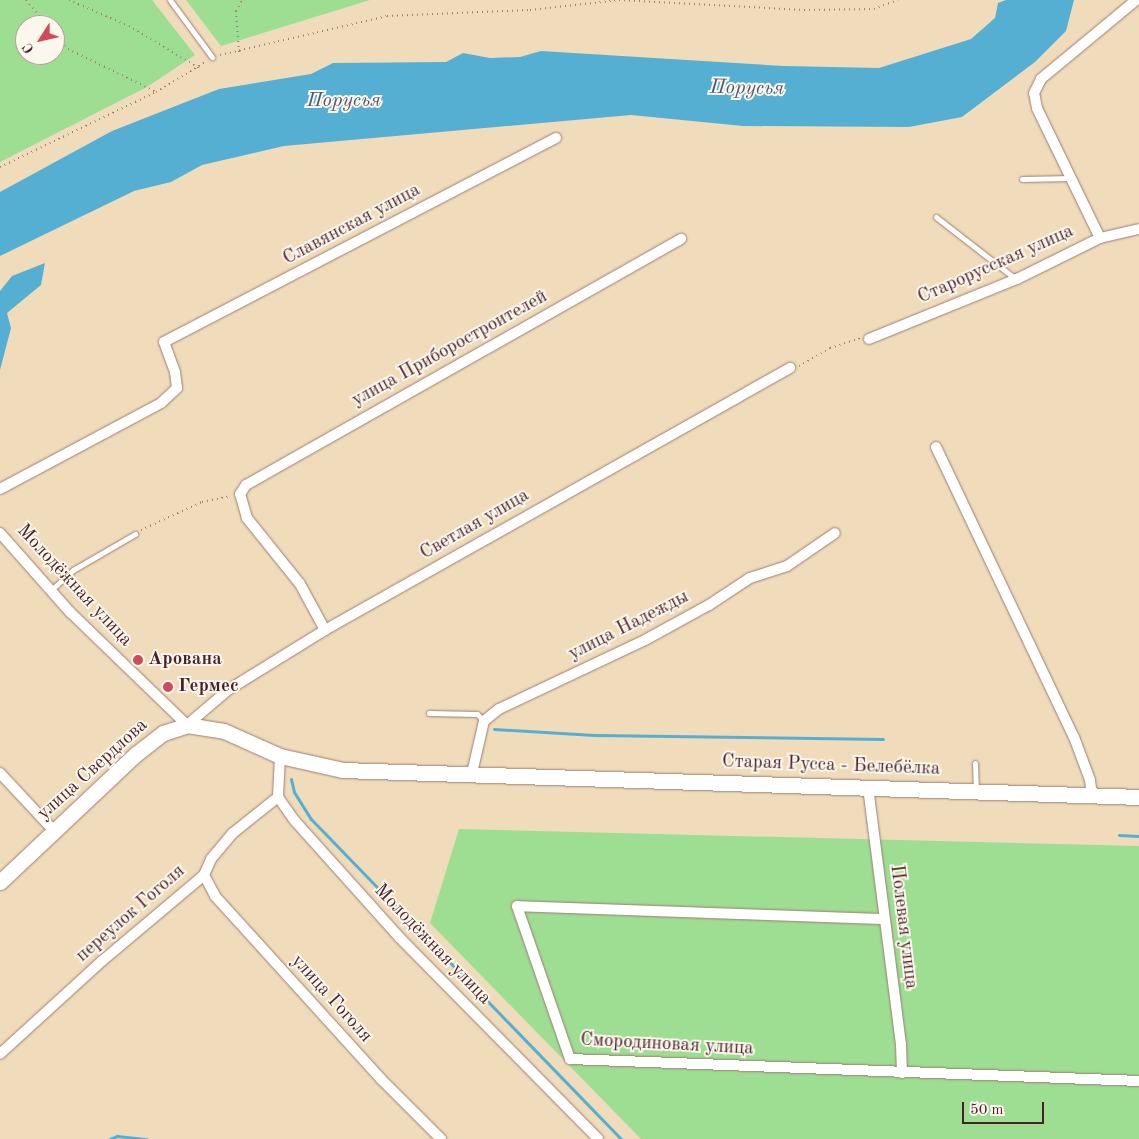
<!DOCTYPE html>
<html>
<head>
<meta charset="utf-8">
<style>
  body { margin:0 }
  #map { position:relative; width:1139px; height:1139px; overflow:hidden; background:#f0dcbb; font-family:"Old Standard TT",serif }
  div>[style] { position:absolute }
  .green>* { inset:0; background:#9ede93 }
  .water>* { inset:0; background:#55afd3 }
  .stream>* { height:3px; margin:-1.5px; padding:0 1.5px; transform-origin:1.5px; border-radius:1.5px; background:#55afd3 }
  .path>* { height:2px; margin-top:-1px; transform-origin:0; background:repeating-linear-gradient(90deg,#9d7e73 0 1px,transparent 0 5px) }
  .roads { filter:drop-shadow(0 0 1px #9d7e73) drop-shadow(0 0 1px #9d7e73) }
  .lane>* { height:5px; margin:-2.5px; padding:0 2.5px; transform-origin:2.5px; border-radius:2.5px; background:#fff }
  .street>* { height:10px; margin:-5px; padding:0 5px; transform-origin:5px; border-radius:5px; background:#fff }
  .secondary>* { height:15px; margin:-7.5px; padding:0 7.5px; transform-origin:7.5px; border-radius:7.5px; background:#fff }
  .dots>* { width:14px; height:14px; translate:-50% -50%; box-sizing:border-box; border:2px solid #fbf7ec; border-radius:50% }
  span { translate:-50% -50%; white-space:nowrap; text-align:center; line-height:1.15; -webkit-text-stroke:4px #fbf7ec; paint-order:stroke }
  .street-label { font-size:19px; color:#4a1f2b }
  .poi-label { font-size:19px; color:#4a1f2b; font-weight:700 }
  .left { translate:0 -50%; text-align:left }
  .water-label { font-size:20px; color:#4e596e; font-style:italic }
  .north { position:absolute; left:15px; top:15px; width:50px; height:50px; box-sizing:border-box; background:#fbf7ec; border:1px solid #b4a19f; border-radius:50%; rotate:235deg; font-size:14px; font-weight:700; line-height:20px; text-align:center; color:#4a1f2b }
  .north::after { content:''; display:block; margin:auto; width:18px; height:22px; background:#d1495b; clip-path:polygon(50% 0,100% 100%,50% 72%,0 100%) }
  .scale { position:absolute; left:962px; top:1102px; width:82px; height:22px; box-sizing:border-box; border:2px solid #4a1f2b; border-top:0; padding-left:6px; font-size:15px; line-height:18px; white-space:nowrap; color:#4a1f2b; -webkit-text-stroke:4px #fbf7ec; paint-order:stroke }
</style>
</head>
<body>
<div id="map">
  <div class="green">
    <i style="clip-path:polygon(evenodd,0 0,152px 0,195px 55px,147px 87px,0 162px,0 0,25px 25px,55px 25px,55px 55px,25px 55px,25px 25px)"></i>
    <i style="clip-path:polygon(186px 0,370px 0,221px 46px)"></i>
    <i style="clip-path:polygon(459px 829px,1139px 846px,1139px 1139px,641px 1139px,430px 923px)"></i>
  </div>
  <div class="water">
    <i style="clip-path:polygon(1006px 0,1074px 0,1066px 31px,1035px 62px,962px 117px,909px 127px,743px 126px,631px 115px,284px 146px,202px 165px,171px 182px,134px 191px,0 256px,0 192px,112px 131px,219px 89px,311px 74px,333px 63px,446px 62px,463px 53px,490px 58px,520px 57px,541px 51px,784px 66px,879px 68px,971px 39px,995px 18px,998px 3px)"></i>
    <i style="clip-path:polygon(45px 263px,41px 285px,7px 313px,11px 328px,0 370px,0 291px,12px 276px)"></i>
  </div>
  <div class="stream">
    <i style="left:494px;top:729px;width:100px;rotate:3.4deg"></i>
    <i style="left:594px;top:735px;width:289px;rotate:0.8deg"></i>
    <i style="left:291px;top:779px;width:13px;rotate:77deg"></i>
    <i style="left:294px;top:792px;width:32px;rotate:58deg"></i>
    <i style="left:311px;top:819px;width:446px;rotate:45.9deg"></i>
    <i style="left:1119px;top:835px;width:20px;rotate:3deg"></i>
    <i style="left:110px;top:1139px;width:8px;rotate:-23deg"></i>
    <i style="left:117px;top:1136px;width:30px;rotate:6deg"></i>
  </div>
  <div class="path">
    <i style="left:26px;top:0;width:33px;rotate:49deg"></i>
    <i style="left:69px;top:0;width:65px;rotate:23.4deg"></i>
    <i style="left:129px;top:26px;width:82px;rotate:31deg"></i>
    <i style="left:78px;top:5px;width:5px;rotate:-79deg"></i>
    <i style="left:55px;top:34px;width:20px;rotate:49deg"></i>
    <i style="left:68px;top:49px;width:98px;rotate:26deg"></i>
    <i style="left:239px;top:52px;width:41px;rotate:-94.2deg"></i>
    <i style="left:236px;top:11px;width:13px;rotate:-61deg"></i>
    <i style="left:220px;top:55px;width:171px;rotate:-13.1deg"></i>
    <i style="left:387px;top:16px;width:143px;rotate:-2.4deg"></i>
    <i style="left:530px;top:10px;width:90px;rotate:-6.4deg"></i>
    <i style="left:619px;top:0;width:185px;rotate:3.1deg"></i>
    <i style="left:804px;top:10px;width:70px;rotate:-0.8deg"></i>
    <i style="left:874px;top:9px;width:26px;rotate:-21deg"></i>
    <i style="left:0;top:167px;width:173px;rotate:-25.7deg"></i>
    <i style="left:156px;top:92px;width:60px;rotate:-31.3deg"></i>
    <i style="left:799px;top:366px;width:36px;rotate:-30deg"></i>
    <i style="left:830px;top:348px;width:32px;rotate:-18deg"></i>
    <i style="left:141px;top:530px;width:67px;rotate:-24.7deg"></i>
    <i style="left:202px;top:502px;width:29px;rotate:-12deg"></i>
  </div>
  <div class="roads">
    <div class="lane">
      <i style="left:170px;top:0;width:71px;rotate:53.6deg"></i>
      <i style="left:1022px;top:179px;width:50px;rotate:-1.1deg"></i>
      <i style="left:936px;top:217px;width:101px;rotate:37.8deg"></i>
      <i style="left:51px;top:590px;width:30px;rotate:-42deg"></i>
      <i style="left:73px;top:570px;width:72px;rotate:-30.1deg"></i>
      <i style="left:429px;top:713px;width:48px;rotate:1.2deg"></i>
      <i style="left:477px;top:714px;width:10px;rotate:45deg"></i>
      <i style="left:975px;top:763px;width:27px;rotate:88deg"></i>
    </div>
    <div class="street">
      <i style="left:1100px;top:238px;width:144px;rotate:-115.9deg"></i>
      <i style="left:1037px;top:108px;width:15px;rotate:-101deg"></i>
      <i style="left:1034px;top:93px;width:16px;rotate:-63deg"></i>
      <i style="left:1041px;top:79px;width:124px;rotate:-39.7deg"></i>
      <i style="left:869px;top:339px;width:160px;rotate:-22.1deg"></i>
      <i style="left:1017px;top:279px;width:93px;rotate:-26.3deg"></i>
      <i style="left:1100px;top:238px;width:40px;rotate:-13deg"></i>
      <i style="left:936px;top:447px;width:321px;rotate:64.6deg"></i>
      <i style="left:1074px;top:737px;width:46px;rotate:69.6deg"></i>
      <i style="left:1090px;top:780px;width:16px;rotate:83deg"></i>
      <i style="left:0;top:489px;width:183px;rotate:-28.1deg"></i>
      <i style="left:161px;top:403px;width:22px;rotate:-43deg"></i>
      <i style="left:177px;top:388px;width:16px;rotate:-97deg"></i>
      <i style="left:175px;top:372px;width:32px;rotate:-110deg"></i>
      <i style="left:164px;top:342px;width:442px;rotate:-27.5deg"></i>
      <i style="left:0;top:533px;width:106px;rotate:48.5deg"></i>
      <i style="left:70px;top:612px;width:163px;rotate:44deg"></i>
      <i style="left:187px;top:725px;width:54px;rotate:-40.5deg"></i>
      <i style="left:228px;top:690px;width:114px;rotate:-31.7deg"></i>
      <i style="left:325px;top:630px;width:534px;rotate:-29.4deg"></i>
      <i style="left:325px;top:630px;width:52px;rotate:-118.5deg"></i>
      <i style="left:300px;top:584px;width:85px;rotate:-128.8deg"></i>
      <i style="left:247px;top:518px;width:25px;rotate:-106deg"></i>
      <i style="left:240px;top:494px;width:11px;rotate:-56deg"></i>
      <i style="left:246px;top:485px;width:500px;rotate:-29.5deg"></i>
      <i style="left:280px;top:756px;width:41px;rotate:92.8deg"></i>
      <i style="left:278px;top:797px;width:29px;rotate:55deg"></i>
      <i style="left:295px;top:821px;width:157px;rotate:48.1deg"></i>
      <i style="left:400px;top:938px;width:282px;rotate:45.4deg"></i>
      <i style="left:0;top:773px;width:79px;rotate:47deg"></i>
      <i style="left:472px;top:773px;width:53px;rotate:-77deg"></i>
      <i style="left:484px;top:721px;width:19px;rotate:-39deg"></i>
      <i style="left:499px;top:709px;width:161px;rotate:-25.3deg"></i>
      <i style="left:645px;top:640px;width:73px;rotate:-28.7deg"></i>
      <i style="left:709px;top:605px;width:49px;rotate:-33.4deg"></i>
      <i style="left:750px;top:578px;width:39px;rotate:-18deg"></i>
      <i style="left:787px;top:566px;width:58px;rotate:-34.5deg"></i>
      <i style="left:868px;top:787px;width:259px;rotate:82.7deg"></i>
      <i style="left:901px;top:1044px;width:29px;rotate:88deg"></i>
      <i style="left:204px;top:875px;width:24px;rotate:62deg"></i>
      <i style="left:215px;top:896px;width:247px;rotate:47.8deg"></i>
      <i style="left:381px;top:1079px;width:85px;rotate:45deg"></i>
      <i style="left:883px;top:919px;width:366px;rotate:-178deg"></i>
      <i style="left:517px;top:906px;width:162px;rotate:70.9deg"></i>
      <i style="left:570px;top:1059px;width:569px;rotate:2.21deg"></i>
      <i style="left:0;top:1054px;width:138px;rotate:-42.4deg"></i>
      <i style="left:102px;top:961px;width:133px;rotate:-40.1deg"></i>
      <i style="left:204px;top:875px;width:17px;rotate:-66deg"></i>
      <i style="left:211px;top:859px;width:34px;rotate:-50deg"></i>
      <i style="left:233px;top:833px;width:58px;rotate:-38.7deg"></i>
    </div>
    <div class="secondary">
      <i style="left:0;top:882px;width:187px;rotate:-43.3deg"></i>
      <i style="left:136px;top:754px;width:34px;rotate:-38deg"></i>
      <i style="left:163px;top:733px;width:25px;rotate:-18deg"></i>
      <i style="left:187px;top:725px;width:37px;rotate:9deg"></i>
      <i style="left:224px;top:731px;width:61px;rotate:24.1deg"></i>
      <i style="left:280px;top:756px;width:65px;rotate:12.5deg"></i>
      <i style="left:343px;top:770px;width:796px;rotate:1.94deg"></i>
    </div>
  </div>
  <div class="dots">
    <i style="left:138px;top:660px;background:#d1495b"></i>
    <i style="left:168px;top:687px;background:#d1495b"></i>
  </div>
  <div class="street-label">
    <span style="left:352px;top:225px;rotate:-28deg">Славянская улица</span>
    <span style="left:996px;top:265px;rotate:-24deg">Старорусская улица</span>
    <span style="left:450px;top:349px;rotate:-29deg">улица Приборостроителей</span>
    <span style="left:475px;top:525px;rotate:-30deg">Светлая улица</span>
    <span style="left:74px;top:586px;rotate:47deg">Молодёжная улица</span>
    <span style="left:629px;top:626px;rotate:-27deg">улица Надежды</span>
    <span style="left:831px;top:766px;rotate:2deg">Старая Русса - Белебёлка</span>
    <span style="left:93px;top:770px;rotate:-42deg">улица Свердлова</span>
    <span style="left:131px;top:914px;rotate:-41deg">переулок Гоголя</span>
    <span style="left:903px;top:927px;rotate:83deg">Полевая улица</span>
    <span style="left:432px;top:945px;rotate:46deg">Молодёжная улица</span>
    <span style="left:331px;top:999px;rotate:48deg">улица Гоголя</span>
    <span style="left:667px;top:1045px;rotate:3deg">Смородиновая улица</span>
  </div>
  <div class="poi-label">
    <span class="left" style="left:148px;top:660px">Арована</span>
    <span class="left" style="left:178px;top:687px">Гермес</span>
  </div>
  <div class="water-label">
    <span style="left:747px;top:89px;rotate:1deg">Порусья</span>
    <span style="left:344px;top:101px">Порусья</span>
  </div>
  <div class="north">С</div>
  <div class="scale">50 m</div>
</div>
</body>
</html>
